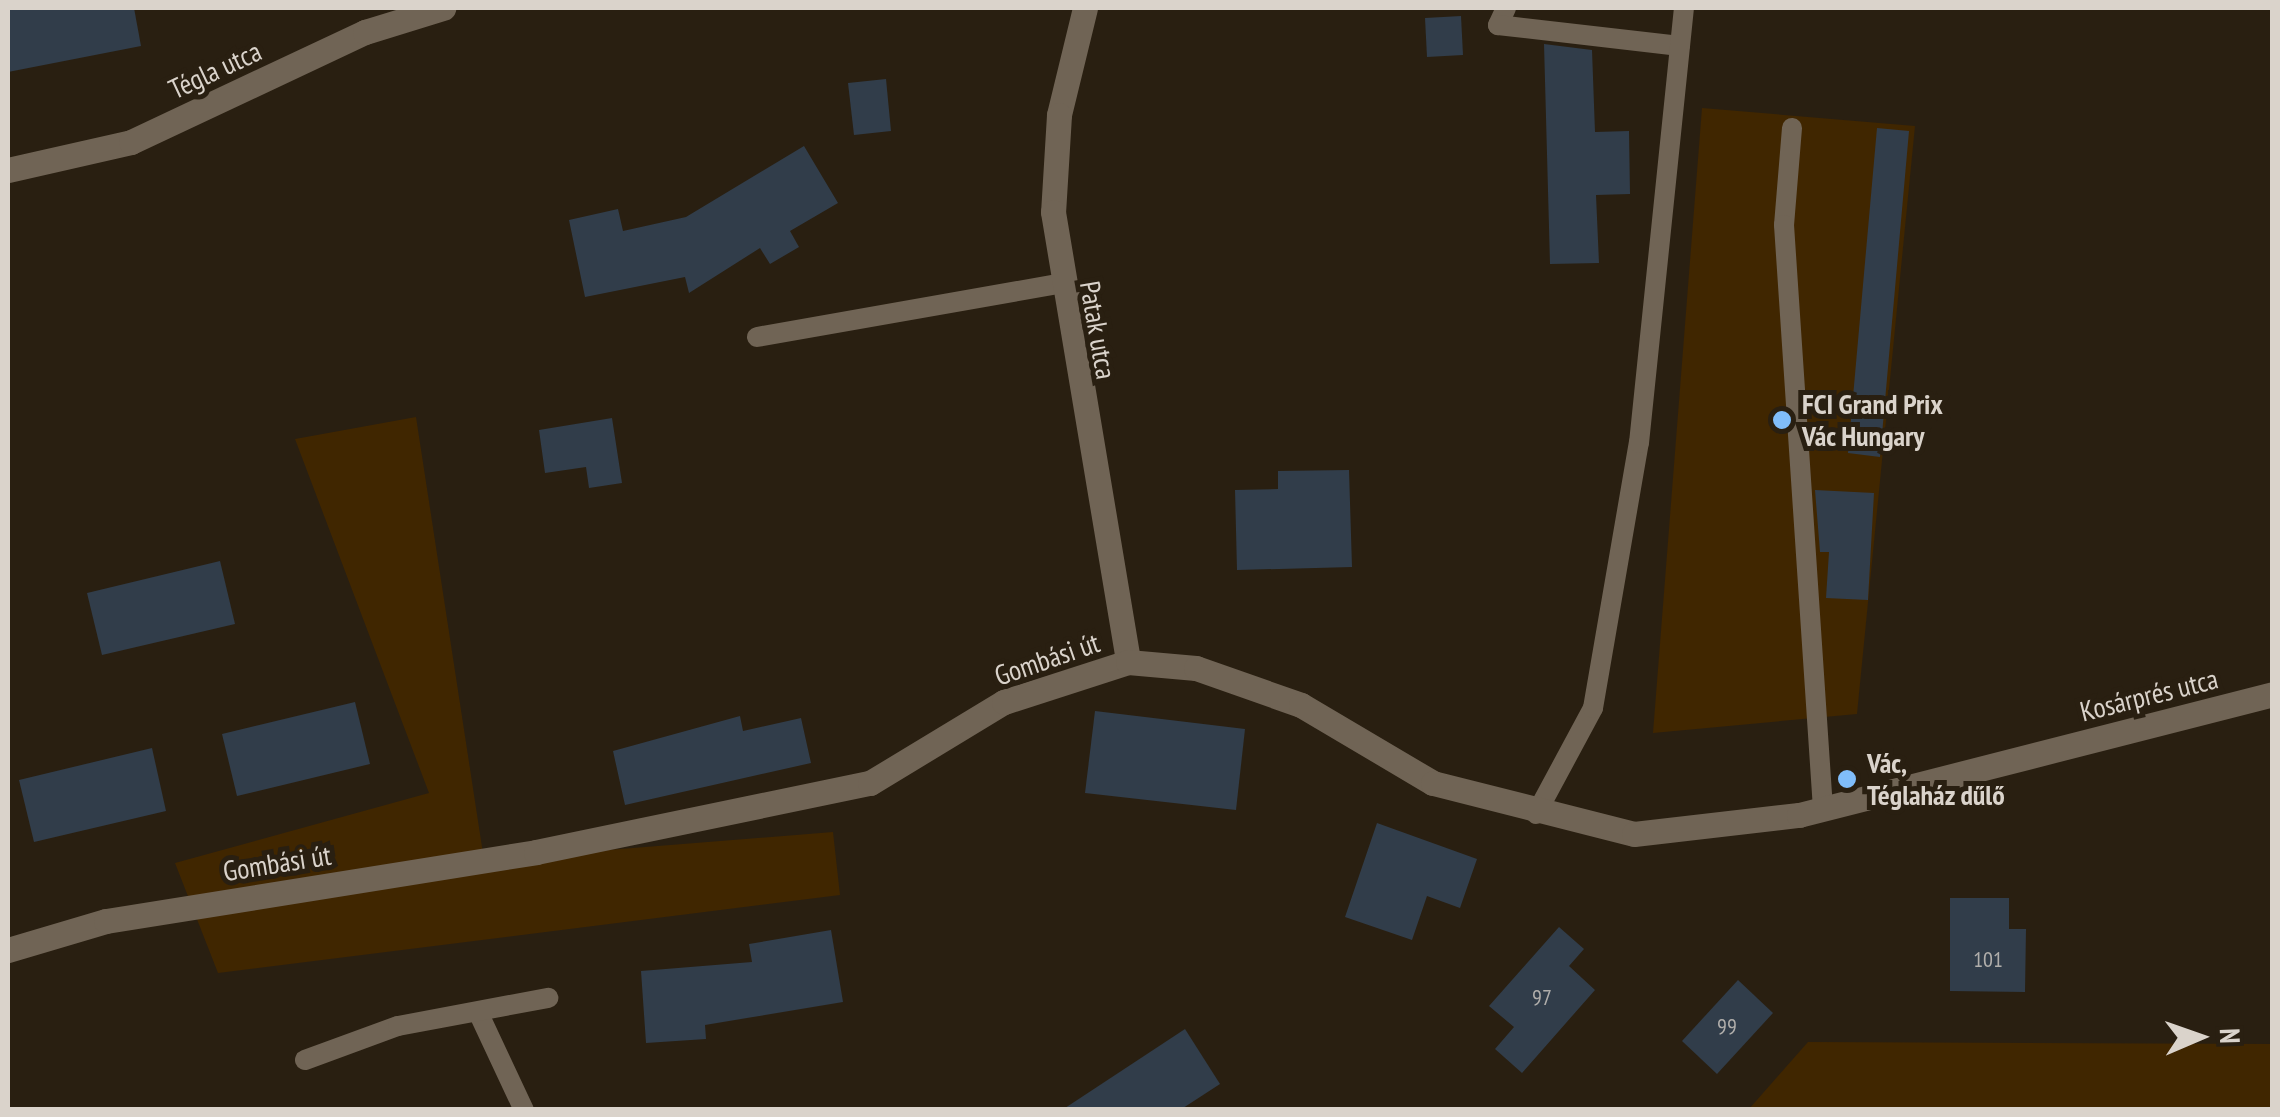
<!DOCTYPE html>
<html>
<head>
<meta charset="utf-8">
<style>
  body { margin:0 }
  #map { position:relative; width:2280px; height:1117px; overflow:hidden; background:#291f11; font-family:"PT Sans Narrow",sans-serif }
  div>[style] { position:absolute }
  .green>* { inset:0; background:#402600 }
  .building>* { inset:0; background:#313d4a }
  .lane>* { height:20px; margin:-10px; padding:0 10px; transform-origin:10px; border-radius:10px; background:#706455 }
  .street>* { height:25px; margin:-12.5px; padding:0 12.5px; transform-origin:12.5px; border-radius:12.5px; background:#706455 }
  .dots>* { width:28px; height:28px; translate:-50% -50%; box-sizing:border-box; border:5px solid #291f11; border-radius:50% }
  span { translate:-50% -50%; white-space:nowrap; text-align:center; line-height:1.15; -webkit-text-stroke:10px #291f11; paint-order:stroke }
  .number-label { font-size:22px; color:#b0aeab }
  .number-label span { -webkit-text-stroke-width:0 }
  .street-label { font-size:28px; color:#dad3cb }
  .poi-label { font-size:28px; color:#dad3cb; font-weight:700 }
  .left { translate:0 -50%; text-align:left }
  .frame { position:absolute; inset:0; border:10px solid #dad3cb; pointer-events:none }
  .north { position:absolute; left:2150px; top:987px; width:100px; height:100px; -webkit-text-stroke:8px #291f11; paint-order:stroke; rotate:88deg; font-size:28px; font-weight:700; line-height:40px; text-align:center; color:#dad3cb }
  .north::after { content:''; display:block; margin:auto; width:35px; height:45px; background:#dad3cb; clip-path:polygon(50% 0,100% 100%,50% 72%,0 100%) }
</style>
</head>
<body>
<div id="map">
  <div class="green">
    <i style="clip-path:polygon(1702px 108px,1915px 126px,1857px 714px,1653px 733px)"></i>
    <i style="clip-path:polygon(416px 417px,484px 860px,833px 832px,840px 895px,218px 973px,175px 863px,429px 793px,295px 439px)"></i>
    <i style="clip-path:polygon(1808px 1042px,2272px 1044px,2272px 1109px,1749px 1109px)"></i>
  </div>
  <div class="building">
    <i style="clip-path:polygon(8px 8px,134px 8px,141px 46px,8px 72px)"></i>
    <i style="clip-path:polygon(1461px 16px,1463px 55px,1427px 57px,1425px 18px)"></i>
    <i style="clip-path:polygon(1544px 44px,1592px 50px,1595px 132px,1629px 131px,1630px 194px,1596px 195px,1599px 263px,1550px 264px)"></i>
    <i style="clip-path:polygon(886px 79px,891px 131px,854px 135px,848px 83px)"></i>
    <i style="clip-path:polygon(1877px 128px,1909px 131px,1880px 457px,1848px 453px)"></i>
    <i style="clip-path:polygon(804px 146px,838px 203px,790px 231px,799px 247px,770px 264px,760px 248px,689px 293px,685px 277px,585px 297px,569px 220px,618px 209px,623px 231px,686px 217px)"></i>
    <i style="clip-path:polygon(612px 418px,622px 483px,589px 488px,586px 467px,545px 473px,539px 430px)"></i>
    <i style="clip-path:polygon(1349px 470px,1352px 567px,1237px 570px,1235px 490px,1278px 489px,1278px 471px)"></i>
    <i style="clip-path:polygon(1815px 490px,1874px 493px,1868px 600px,1826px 598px,1829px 552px,1820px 552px)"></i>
    <i style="clip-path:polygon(220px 561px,235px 624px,102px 655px,87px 593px)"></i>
    <i style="clip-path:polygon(355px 702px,370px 764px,237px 796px,222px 734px)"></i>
    <i style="clip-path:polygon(1095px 711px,1245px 729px,1236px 810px,1085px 793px)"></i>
    <i style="clip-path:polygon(740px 716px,743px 731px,801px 718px,811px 763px,625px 805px,613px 751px)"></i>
    <i style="clip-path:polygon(152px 748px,166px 811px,34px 842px,19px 780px)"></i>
    <i style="clip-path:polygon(1377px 823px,1477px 859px,1460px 908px,1427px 896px,1412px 940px,1345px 917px)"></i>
    <i style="clip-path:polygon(1950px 898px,2009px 898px,2009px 929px,2026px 929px,2025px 992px,1950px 991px)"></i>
    <i style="clip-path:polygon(1559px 927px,1584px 949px,1569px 966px,1595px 990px,1522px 1073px,1495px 1049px,1514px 1027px,1489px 1006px)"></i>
    <i style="clip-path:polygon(831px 930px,843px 1002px,705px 1025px,706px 1039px,646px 1043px,641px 971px,752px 962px,749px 944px)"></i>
    <i style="clip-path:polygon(1738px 980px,1773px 1013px,1717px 1074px,1682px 1041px)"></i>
    <i style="clip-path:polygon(1185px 1029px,1220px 1084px,1180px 1110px,1062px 1110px)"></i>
  </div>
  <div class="lane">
    <i style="left:1506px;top:8px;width:19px;rotate:115deg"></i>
    <i style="left:1498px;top:25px;width:183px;rotate:6.6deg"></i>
    <i style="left:1792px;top:128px;width:97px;rotate:94.7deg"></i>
    <i style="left:1784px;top:225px;width:585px;rotate:86.18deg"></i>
    <i style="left:757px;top:337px;width:306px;rotate:-10deg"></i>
    <i style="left:1536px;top:814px;width:120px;rotate:-61.7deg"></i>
    <i style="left:1593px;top:708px;width:269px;rotate:-80.2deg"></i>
    <i style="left:1639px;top:443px;width:437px;rotate:-84.1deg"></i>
    <i style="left:478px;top:1012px;width:108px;rotate:64.9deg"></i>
    <i style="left:305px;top:1060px;width:99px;rotate:-20.1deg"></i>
    <i style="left:398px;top:1026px;width:153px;rotate:-10.6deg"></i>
  </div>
  <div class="street">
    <i style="left:1085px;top:8px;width:110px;rotate:103.7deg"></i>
    <i style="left:1059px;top:115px;width:97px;rotate:93.5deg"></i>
    <i style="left:1053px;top:212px;width:456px;rotate:80.5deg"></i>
    <i style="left:8px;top:170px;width:126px;rotate:-12.8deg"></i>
    <i style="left:131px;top:142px;width:259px;rotate:-25.2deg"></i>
    <i style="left:365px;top:32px;width:82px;rotate:-17.1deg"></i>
    <i style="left:8px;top:950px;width:102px;rotate:-16.5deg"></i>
    <i style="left:106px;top:921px;width:436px;rotate:-9.1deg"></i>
    <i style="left:536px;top:852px;width:341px;rotate:-11.7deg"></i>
    <i style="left:870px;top:783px;width:157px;rotate:-31.2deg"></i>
    <i style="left:1004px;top:702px;width:130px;rotate:-17.9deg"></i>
    <i style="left:1128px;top:662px;width:68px;rotate:5deg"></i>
    <i style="left:1196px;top:668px;width:111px;rotate:19.4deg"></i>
    <i style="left:1301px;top:705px;width:153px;rotate:30.6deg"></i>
    <i style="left:1433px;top:783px;width:207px;rotate:14.2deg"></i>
    <i style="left:1634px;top:834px;width:166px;rotate:-6.6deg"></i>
    <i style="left:1799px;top:815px;width:488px;rotate:-14.3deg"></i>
  </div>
  <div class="dots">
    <i style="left:1782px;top:420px;background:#80bdfa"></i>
    <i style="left:1847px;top:779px;background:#80bdfa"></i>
  </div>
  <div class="number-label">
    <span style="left:1988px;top:960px">101</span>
    <span style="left:1542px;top:998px">97</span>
    <span style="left:1727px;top:1027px">99</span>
  </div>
  <div class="street-label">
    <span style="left:215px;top:70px;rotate:-25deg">Tégla utca</span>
    <span style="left:1098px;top:330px;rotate:80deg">Patak utca</span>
    <span style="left:1047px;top:659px;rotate:-19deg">Gombási út</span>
    <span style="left:2149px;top:695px;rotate:-14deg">Kosárprés utca</span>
    <span style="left:277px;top:863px;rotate:-9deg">Gombási út</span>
  </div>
  <div class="poi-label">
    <span class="left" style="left:1802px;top:420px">FCI Grand Prix<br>Vác Hungary</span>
    <span class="left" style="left:1867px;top:779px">Vác,<br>Téglaház dűlő</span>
  </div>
  <div class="frame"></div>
  <div class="north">N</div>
</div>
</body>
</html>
